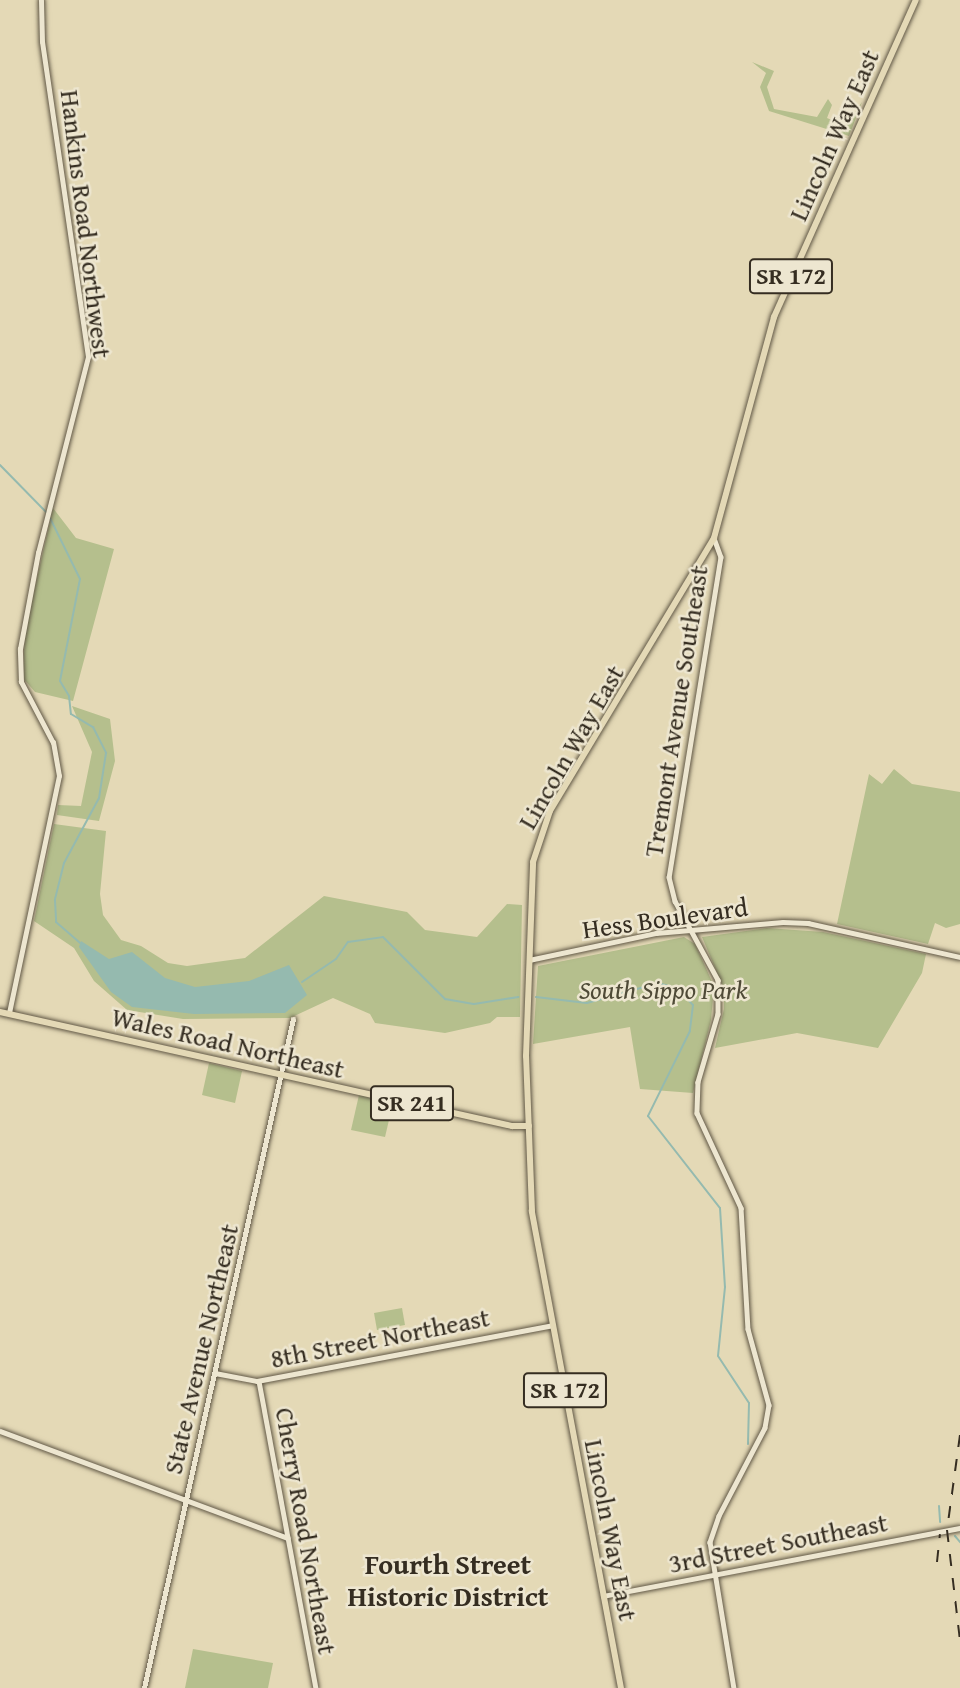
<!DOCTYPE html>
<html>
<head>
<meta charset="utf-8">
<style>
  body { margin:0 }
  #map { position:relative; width:960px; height:1688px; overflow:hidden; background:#e4d9b6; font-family:"Gentium Book Plus",serif }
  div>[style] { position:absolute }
  .green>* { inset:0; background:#b5bf8d }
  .water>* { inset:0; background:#95baaf }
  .stream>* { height:2px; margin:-1px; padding:0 1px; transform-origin:1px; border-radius:1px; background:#95baaf }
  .roads { filter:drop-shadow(0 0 2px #615846) drop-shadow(0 0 2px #615846) }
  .minor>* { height:4.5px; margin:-2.25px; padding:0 2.25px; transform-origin:2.25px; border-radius:2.25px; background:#ede6d0 }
  .major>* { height:6px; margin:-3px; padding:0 3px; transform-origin:3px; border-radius:3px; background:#e4d9b6 }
  .rail>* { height:2px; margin-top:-1px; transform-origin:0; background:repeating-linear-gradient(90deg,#352d21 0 12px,transparent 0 24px) }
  span { translate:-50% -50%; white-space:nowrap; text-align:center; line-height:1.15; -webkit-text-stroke:5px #ede6d0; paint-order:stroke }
  .shield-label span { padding:2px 5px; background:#ede6d0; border:2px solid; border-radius:5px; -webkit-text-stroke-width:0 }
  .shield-label { font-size:24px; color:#352d21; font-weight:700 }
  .street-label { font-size:26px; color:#352d21 }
  .park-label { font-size:26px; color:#4f4a37; font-style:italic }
  .neighbourhood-label { font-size:28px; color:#352d21; font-weight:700 }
</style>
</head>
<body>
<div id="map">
  <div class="green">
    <i style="clip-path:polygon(752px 62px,774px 71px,767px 87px,774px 109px,817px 117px,828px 99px,832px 105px,827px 118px,846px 126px,862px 102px,849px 136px,769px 111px,760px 87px,766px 73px)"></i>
    <i style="clip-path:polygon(53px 508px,76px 538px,114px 549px,73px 701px,35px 692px,23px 678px,25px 631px)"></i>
    <i style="clip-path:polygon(72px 706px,110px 719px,115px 761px,99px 821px,57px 815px,58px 805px,81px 806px,92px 752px)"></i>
    <i style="clip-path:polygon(894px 769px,912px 784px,960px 792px,960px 924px,946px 928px,935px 923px,928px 944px,837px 924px,869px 774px,882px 784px)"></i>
    <i style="clip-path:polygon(54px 824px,106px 831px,100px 894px,103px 915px,121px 940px,141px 946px,168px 963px,187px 966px,245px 958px,324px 896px,407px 912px,425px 930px,477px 937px,507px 904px,522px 905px,520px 1017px,497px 1017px,490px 1023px,445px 1033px,375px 1023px,370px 1014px,333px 998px,290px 1018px,183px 1019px,127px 1010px,94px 981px,74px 948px,34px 921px)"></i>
    <i style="clip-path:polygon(767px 928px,823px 932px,926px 954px,922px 973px,878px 1048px,797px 1033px,715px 1048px,724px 1009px,724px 989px,702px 937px)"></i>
    <i style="clip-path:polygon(684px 937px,695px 944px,714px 986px,711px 1020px,693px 1093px,640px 1089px,630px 1027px,533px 1044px,538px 966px)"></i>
    <i style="clip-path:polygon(209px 1063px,242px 1071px,235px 1103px,202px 1095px)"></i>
    <i style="clip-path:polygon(359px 1095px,393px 1103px,385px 1137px,351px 1130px)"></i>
    <i style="clip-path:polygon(402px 1308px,405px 1325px,377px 1330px,374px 1313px)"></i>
    <i style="clip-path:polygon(193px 1649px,273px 1663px,268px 1688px,185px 1688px)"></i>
  </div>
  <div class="water">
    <i style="clip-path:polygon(81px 941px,109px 959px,132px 952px,165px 978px,195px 987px,249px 981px,289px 965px,307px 995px,285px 1013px,194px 1014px,132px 1007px,111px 992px,79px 947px)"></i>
  </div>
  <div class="stream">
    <i style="left:0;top:465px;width:67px;rotate:45.6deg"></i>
    <i style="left:50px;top:518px;width:68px;rotate:63.8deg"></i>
    <i style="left:80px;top:579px;width:104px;rotate:101.1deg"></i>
    <i style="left:60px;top:681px;width:17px;rotate:59deg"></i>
    <i style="left:69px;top:696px;width:18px;rotate:84deg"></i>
    <i style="left:71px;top:714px;width:26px;rotate:31deg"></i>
    <i style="left:93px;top:727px;width:29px;rotate:63deg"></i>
    <i style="left:106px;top:753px;width:46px;rotate:98.8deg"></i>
    <i style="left:99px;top:798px;width:74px;rotate:118.3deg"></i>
    <i style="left:64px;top:863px;width:38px;rotate:104deg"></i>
    <i style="left:55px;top:900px;width:22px;rotate:87deg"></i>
    <i style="left:56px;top:922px;width:32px;rotate:41deg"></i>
    <i style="left:302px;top:982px;width:41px;rotate:-34.1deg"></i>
    <i style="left:336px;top:959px;width:21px;rotate:-55deg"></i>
    <i style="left:348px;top:942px;width:35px;rotate:-8deg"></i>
    <i style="left:383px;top:937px;width:88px;rotate:45deg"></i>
    <i style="left:445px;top:999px;width:29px;rotate:10deg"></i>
    <i style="left:474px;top:1004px;width:45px;rotate:-9deg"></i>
    <i style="left:536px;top:997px;width:51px;rotate:6.7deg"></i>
    <i style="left:587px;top:1003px;width:74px;rotate:-15.7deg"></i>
    <i style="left:658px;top:983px;width:22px;rotate:16deg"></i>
    <i style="left:679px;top:989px;width:21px;rotate:49deg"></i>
    <i style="left:693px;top:1005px;width:26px;rotate:97deg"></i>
    <i style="left:690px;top:1031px;width:95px;rotate:116.3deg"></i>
    <i style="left:648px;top:1116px;width:117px;rotate:52deg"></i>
    <i style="left:720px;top:1208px;width:79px;rotate:86.4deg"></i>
    <i style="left:725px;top:1287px;width:69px;rotate:95.8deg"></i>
    <i style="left:718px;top:1356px;width:56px;rotate:56.6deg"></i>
    <i style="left:749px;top:1403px;width:41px;rotate:91.4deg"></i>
    <i style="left:939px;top:1506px;width:16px;rotate:86deg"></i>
    <i style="left:955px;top:1536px;width:8px;rotate:50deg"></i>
  </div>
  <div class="roads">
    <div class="minor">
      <i style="left:714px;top:538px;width:20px;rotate:70deg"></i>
      <i style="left:721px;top:557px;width:324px;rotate:99.2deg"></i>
      <i style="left:669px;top:877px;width:25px;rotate:76deg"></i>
      <i style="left:675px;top:901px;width:90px;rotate:61.4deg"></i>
      <i style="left:718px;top:980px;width:34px;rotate:90deg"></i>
      <i style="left:718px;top:1014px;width:71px;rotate:106.4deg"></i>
      <i style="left:698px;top:1082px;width:31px;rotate:92deg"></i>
      <i style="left:697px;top:1113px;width:105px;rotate:65.1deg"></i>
      <i style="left:741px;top:1208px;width:121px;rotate:86.7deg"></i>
      <i style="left:748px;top:1329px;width:79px;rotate:74.6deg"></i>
      <i style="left:769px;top:1405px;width:23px;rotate:100deg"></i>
      <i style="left:765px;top:1428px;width:99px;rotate:117.6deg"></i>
      <i style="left:719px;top:1516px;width:28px;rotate:109deg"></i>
      <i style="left:710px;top:1542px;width:148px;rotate:80.7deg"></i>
      <i style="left:529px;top:960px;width:130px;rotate:-12deg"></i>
      <i style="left:656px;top:933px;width:127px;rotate:-5deg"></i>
      <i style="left:783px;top:922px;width:25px;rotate:2deg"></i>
      <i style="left:808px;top:923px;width:156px;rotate:12.6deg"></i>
      <i style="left:9px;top:1013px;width:242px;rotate:-78.1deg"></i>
      <i style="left:59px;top:776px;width:34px;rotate:-100deg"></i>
      <i style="left:53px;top:743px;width:69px;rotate:-117.7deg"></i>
      <i style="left:21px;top:682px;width:33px;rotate:-92deg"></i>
      <i style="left:20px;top:649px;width:98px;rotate:-79.4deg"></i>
      <i style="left:38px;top:553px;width:202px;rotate:-75.7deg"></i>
      <i style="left:88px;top:357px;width:318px;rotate:-98.3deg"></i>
      <i style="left:42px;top:42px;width:42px;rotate:-91.4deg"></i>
      <i style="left:215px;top:1373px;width:43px;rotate:10.8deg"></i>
      <i style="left:257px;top:1381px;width:300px;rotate:-10.7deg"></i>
      <i style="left:259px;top:1381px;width:312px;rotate:79.5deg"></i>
      <i style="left:0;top:1431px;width:307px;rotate:20.4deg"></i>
      <i style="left:603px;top:1596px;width:363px;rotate:-10.8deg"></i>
      <i style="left:144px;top:1688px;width:685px;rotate:-77.44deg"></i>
    </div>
    <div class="major">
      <i style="left:0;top:1012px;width:525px;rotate:12.55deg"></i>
      <i style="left:512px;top:1126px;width:17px"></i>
      <i style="left:621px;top:1688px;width:485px;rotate:-100.6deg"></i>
      <i style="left:532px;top:1211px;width:155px;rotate:-92.2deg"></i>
      <i style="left:526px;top:1056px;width:194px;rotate:-87.9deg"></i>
      <i style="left:533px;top:862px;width:54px;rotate:-71.6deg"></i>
      <i style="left:550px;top:811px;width:318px;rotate:-59deg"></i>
      <i style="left:714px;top:538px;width:229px;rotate:-74.8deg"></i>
      <i style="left:774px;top:317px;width:347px;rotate:-65.9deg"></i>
    </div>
  </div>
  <div class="rail">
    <i style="left:960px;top:1435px;width:96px;rotate:97.8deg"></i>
    <i style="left:947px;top:1530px;width:111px;rotate:83.3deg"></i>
    <i style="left:937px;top:1562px;width:28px;rotate:-84deg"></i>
  </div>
  <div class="shield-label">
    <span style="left:791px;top:276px">SR 172</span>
    <span style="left:412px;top:1103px">SR 241</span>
    <span style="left:565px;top:1390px">SR 172</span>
  </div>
  <div class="street-label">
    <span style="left:834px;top:135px;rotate:-66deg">Lincoln Way East</span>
    <span style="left:86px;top:224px;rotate:83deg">Hankins Road Northwest</span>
    <span style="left:676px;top:711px;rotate:-81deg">Tremont Avenue Southeast</span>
    <span style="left:571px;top:747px;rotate:-60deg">Lincoln Way East</span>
    <span style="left:665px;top:918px;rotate:-8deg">Hess Boulevard</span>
    <span style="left:228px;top:1043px;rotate:13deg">Wales Road Northeast</span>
    <span style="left:380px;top:1338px;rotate:-11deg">8th Street Northeast</span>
    <span style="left:201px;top:1349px;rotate:-77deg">State Avenue Northeast</span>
    <span style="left:611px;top:1530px;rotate:79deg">Lincoln Way East</span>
    <span style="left:306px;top:1531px;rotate:80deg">Cherry Road Northeast</span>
    <span style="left:778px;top:1543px;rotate:-11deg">3rd Street Southeast</span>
  </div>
  <div class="park-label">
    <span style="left:663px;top:990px">South Sippo Park</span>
  </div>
  <div class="neighbourhood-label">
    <span style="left:448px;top:1580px">Fourth Street<br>Historic District</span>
  </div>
</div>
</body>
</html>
